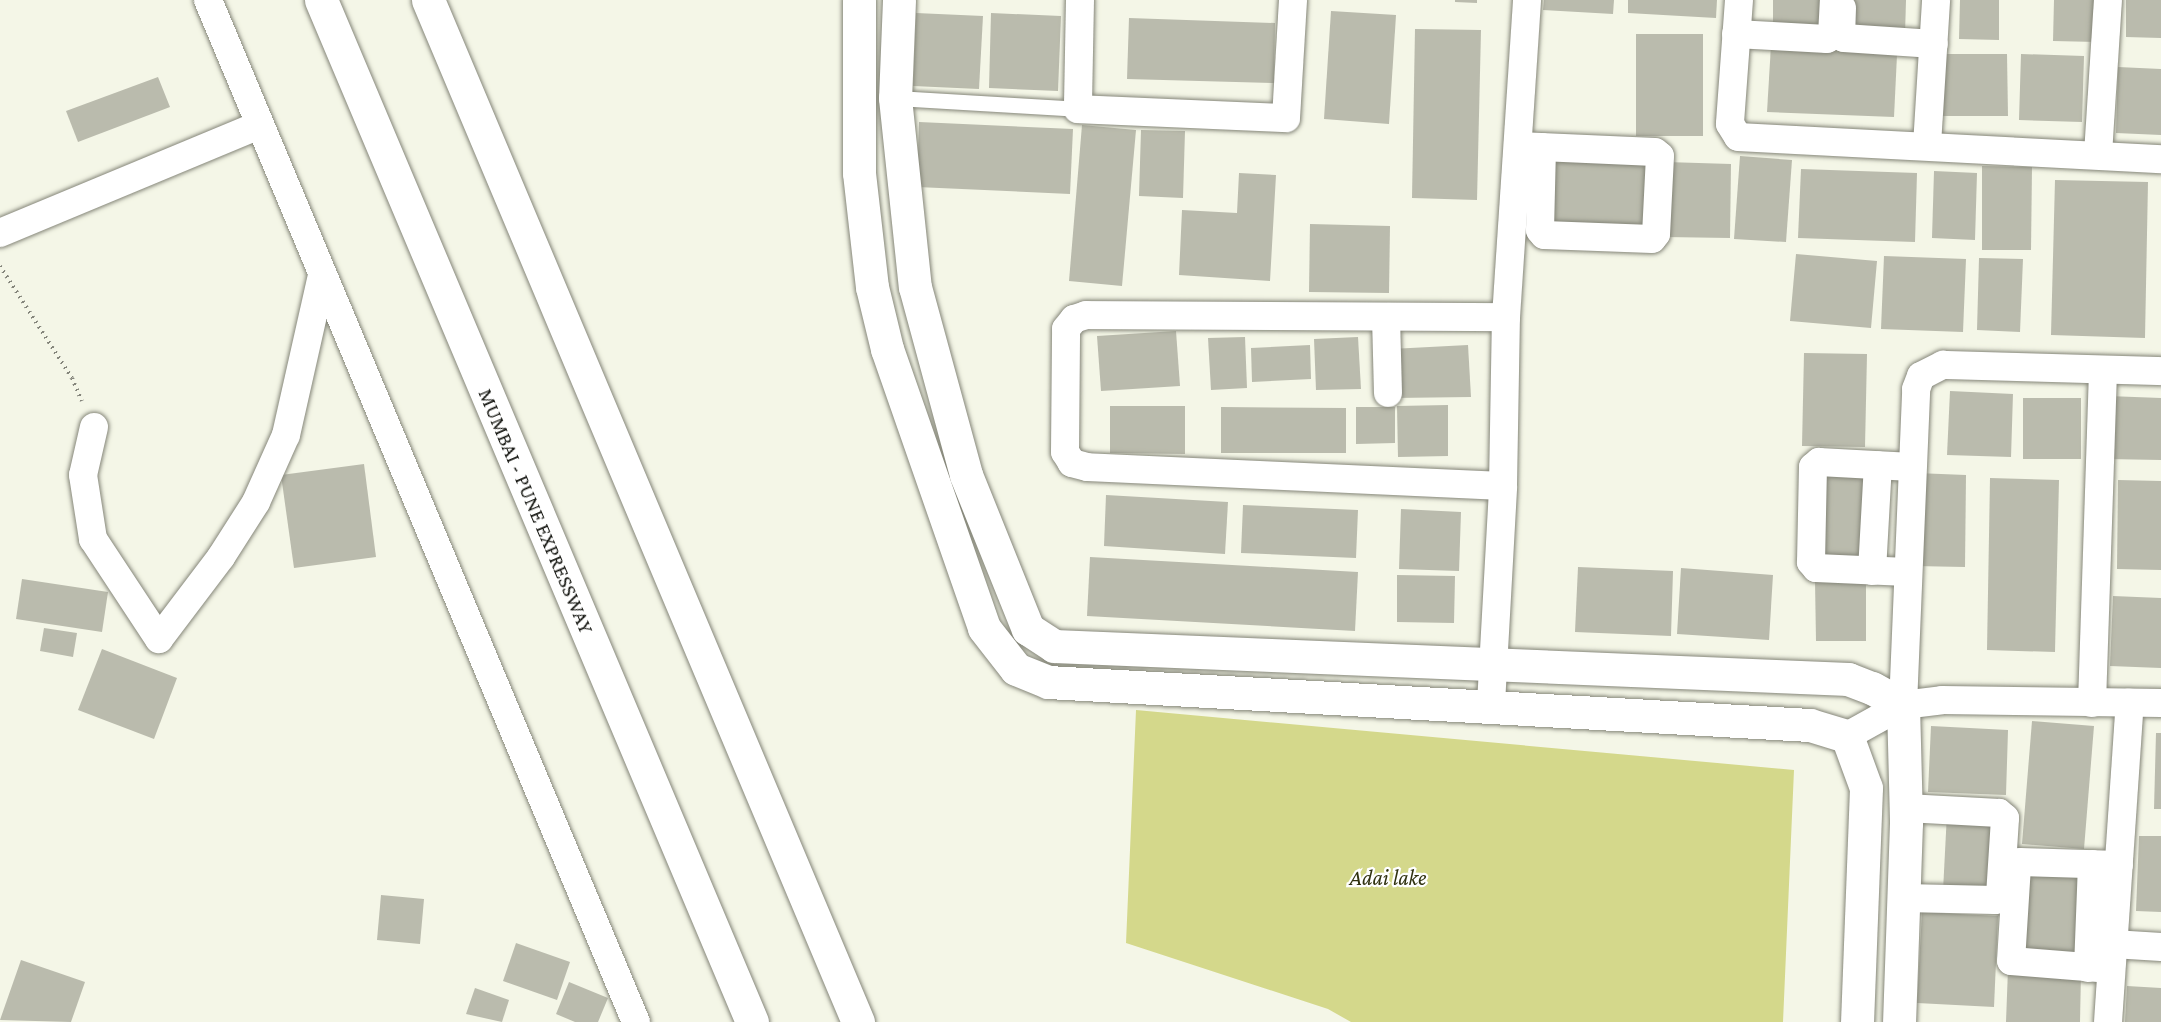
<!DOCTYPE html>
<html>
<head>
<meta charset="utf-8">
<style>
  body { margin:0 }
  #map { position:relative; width:2161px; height:1022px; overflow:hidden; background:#f4f6e7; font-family:"Crimson Pro",serif }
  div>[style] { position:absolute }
  .water>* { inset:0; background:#d4d88b }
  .building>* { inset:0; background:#babbad }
  .path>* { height:4px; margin-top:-2px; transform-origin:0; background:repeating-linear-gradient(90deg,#84857b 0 1.5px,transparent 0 6px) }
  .roads { filter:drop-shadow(0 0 2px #858679) drop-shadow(0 0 2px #858679) }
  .service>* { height:15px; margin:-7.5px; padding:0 7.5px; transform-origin:7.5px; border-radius:7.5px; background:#fff }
  .minor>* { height:28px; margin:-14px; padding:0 14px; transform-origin:14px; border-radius:14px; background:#fff }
  .secondary>* { height:33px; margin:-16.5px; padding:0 16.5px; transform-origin:16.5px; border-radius:16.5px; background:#fff }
  .motorway>* { height:33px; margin:-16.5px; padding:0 16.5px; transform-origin:16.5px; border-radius:16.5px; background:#fff }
  span { translate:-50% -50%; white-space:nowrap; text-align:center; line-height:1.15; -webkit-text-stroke:4.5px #fff; paint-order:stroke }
  .street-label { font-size:21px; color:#13140f }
  .water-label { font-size:22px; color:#303210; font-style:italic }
</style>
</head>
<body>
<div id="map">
  <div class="water">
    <i style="clip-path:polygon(1136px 710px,1794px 770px,1783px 1022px,1351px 1022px,1328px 1009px,1126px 943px)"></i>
  </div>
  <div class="building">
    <i style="clip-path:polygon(1455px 0,1477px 0,1477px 3px,1455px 2px)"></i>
    <i style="clip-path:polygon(1544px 0,1614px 0,1613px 14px,1543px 10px)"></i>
    <i style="clip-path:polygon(1628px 0,1717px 0,1716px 18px,1628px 13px)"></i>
    <i style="clip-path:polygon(1773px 0,1829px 0,1828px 35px,1773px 31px)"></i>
    <i style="clip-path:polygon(1848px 0,1906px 0,1905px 35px,1847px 33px)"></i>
    <i style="clip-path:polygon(1960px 0,1999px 0,1999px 40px,1959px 39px)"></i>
    <i style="clip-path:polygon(2054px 0,2097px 0,2097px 42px,2053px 41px)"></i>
    <i style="clip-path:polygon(2126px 0,2161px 0,2161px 38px,2126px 37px)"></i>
    <i style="clip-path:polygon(1331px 11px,1396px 15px,1389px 124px,1324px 119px)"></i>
    <i style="clip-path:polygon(916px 13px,983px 16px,979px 89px,913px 86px)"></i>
    <i style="clip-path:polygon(991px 13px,1061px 16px,1058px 91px,989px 88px)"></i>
    <i style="clip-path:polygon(1129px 18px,1275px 23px,1274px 83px,1127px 79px)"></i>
    <i style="clip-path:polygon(1415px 29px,1481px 30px,1477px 200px,1412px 198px)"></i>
    <i style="clip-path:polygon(1636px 34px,1703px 34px,1703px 136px,1636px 136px)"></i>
    <i style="clip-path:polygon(1771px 45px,1897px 55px,1894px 117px,1767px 112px)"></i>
    <i style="clip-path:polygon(1939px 54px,2007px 54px,2008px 116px,1940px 116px)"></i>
    <i style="clip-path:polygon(2021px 54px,2084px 56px,2082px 122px,2019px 120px)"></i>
    <i style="clip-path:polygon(2118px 67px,2161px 69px,2161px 135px,2116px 133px)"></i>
    <i style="clip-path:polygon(158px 77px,170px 107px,78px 142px,66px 111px)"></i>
    <i style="clip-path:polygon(919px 122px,1073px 129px,1070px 194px,917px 187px)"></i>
    <i style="clip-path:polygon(1082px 125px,1136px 130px,1122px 286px,1069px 281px)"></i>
    <i style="clip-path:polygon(1141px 130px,1185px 131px,1183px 198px,1139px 196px)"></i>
    <i style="clip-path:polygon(1545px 156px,1656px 157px,1652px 233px,1544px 230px)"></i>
    <i style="clip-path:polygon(1740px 156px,1792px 160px,1786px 242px,1734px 239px)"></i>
    <i style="clip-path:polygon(1666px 162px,1731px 164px,1730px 238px,1665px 237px)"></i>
    <i style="clip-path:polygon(1982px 166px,2032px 167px,2031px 250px,1982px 250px)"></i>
    <i style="clip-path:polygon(1801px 169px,1917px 173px,1915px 242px,1798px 238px)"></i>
    <i style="clip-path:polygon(1934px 171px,1977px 173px,1975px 240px,1932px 238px)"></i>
    <i style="clip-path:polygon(1239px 173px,1276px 175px,1270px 281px,1179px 275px,1182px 210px,1237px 213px)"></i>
    <i style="clip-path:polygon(2055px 180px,2148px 182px,2145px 338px,2051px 335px)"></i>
    <i style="clip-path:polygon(1310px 224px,1390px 226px,1389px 293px,1309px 292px)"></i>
    <i style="clip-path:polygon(1796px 254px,1877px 261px,1871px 328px,1790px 321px)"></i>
    <i style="clip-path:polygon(1884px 256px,1966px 259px,1963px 332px,1881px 329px)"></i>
    <i style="clip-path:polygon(1979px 258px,2023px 259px,2020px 332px,1977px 330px)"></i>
    <i style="clip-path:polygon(1176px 331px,1180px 386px,1101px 391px,1097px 336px)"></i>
    <i style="clip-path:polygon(1245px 337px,1247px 388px,1211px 390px,1208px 338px)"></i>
    <i style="clip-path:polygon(1358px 337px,1361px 389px,1316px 390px,1314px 339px)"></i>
    <i style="clip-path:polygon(1310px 345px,1311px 379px,1252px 382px,1251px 348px)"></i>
    <i style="clip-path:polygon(1468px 345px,1471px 397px,1394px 398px,1391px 349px)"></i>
    <i style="clip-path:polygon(1804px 353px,1867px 354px,1865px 447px,1802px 446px)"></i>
    <i style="clip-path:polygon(1950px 391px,2013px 394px,2011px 457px,1947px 455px)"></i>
    <i style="clip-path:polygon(2108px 396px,2161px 398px,2161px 460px,2107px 459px)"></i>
    <i style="clip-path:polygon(2023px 398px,2081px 398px,2081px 459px,2023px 459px)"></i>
    <i style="clip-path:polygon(1448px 405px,1448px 456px,1398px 457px,1397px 406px)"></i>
    <i style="clip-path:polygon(1110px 406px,1185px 406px,1185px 454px,1110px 453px)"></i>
    <i style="clip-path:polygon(1221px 407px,1346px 408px,1346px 453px,1221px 453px)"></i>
    <i style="clip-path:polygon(1356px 407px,1395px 407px,1395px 443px,1356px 444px)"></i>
    <i style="clip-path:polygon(364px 464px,376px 557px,294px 568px,281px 475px)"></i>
    <i style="clip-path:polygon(1819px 471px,1869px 473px,1867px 564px,1816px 563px)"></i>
    <i style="clip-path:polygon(1916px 473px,1966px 475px,1965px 567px,1914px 566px)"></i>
    <i style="clip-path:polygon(1990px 478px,2059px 480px,2055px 652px,1987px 650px)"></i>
    <i style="clip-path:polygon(2118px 480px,2161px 481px,2161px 570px,2117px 569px)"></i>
    <i style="clip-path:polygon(1106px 495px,1228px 502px,1225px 554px,1104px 546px)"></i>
    <i style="clip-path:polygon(1243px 505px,1358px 510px,1356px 558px,1241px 553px)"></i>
    <i style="clip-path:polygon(1401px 509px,1461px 512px,1459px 571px,1399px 569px)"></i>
    <i style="clip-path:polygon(1090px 557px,1358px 572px,1355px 631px,1087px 616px)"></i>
    <i style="clip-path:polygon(1578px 567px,1673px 571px,1671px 636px,1575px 632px)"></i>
    <i style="clip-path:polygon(1681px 568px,1773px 575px,1769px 640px,1677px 634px)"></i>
    <i style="clip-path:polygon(1397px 575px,1455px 576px,1454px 623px,1397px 622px)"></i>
    <i style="clip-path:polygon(22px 579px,108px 592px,102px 632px,16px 619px)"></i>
    <i style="clip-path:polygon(1815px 581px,1866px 581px,1866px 641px,1816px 641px)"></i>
    <i style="clip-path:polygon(2113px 596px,2161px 598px,2161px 668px,2110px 666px)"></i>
    <i style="clip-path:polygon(44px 628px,77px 633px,73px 657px,40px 651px)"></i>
    <i style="clip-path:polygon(102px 649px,177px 678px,154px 739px,78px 710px)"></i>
    <i style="clip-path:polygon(2032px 721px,2094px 726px,2084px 849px,2022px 844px)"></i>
    <i style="clip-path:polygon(1931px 726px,2008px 730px,2006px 795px,1928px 792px)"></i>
    <i style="clip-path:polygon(2156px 733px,2161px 733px,2161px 809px,2154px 809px)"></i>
    <i style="clip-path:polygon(1947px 813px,1999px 820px,1996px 894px,1943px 891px)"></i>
    <i style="clip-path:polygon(2139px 836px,2161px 836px,2161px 912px,2136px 911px)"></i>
    <i style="clip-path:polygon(2021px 869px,2089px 872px,2085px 964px,2016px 961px)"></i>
    <i style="clip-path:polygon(381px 895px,424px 899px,420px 944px,377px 940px)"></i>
    <i style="clip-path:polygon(1922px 912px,1998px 916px,1994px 1007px,1917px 1003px)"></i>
    <i style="clip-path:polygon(516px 943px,570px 962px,557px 1000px,503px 981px)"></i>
    <i style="clip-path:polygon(21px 960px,85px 982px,71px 1022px,0 1020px)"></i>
    <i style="clip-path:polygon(2008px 969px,2081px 972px,2080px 1022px,2006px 1022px)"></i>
    <i style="clip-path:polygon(569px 982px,608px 998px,598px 1022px,575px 1022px,556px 1014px)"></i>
    <i style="clip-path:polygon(2127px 986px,2161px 988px,2161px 1022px,2125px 1022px)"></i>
    <i style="clip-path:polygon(475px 988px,509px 1000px,502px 1022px,466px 1014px)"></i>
  </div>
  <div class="path">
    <i style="left:0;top:266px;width:133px;rotate:57.3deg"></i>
    <i style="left:72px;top:378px;width:25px;rotate:67deg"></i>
  </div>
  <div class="roads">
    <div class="service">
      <i style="left:895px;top:98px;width:183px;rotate:3.4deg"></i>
    </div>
    <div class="minor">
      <i style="left:208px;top:0;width:1108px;rotate:67.28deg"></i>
      <i style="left:1080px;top:0;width:109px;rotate:91.1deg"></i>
      <i style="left:1078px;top:109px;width:208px;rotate:2.5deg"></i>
      <i style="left:1286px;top:118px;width:118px;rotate:-86.6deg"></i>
      <i style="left:1739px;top:0;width:124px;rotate:94.2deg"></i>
      <i style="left:1730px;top:124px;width:15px;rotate:58deg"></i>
      <i style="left:1738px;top:137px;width:424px;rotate:3deg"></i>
      <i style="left:1842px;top:8px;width:26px;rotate:92deg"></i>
      <i style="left:1841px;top:34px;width:5px;rotate:53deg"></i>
      <i style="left:1844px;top:38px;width:90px;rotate:3.8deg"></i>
      <i style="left:1736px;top:34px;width:91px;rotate:3.1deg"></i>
      <i style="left:1827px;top:39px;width:6px;rotate:-31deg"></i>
      <i style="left:1832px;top:36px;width:36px;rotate:-87deg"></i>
      <i style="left:1927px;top:145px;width:145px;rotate:-86.4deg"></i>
      <i style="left:1518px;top:146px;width:137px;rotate:2.5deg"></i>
      <i style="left:1655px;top:152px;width:6px;rotate:39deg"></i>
      <i style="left:1660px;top:156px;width:78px;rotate:92.9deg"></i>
      <i style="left:1656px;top:234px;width:6px;rotate:129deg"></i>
      <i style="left:1652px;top:239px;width:108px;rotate:-177.9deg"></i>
      <i style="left:1544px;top:235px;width:6px;rotate:-129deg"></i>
      <i style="left:1540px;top:230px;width:83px;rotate:-88.6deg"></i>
      <i style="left:2098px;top:154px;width:154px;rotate:-86.3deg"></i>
      <i style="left:0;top:233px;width:281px;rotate:-22.6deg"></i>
      <i style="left:1386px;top:317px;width:76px;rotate:88.5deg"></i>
      <i style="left:94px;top:427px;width:49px;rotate:102.9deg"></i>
      <i style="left:83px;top:475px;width:65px;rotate:81.1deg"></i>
      <i style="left:93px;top:539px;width:120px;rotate:56.6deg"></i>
      <i style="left:159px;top:639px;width:103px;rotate:-52.9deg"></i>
      <i style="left:221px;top:557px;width:65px;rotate:-57.5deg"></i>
      <i style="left:256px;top:502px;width:73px;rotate:-65.9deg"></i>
      <i style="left:286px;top:435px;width:164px;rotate:-77.3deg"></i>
      <i style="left:1503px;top:486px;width:416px;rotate:-177.4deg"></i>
      <i style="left:1087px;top:467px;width:16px;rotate:-165deg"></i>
      <i style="left:1072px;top:463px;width:13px;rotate:-122deg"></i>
      <i style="left:1065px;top:452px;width:123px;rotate:-89.5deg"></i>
      <i style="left:1066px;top:329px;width:13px;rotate:-51deg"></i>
      <i style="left:1074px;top:319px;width:13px;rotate:-18deg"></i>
      <i style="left:1086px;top:315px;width:420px;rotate:0.3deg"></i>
      <i style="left:1872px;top:571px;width:106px;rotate:-86.8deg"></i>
      <i style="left:1907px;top:572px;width:91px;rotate:-177.5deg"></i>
      <i style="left:1816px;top:568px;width:8px;rotate:-130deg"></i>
      <i style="left:1811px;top:562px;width:95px;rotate:-88.8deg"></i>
      <i style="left:1813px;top:467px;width:8px;rotate:-40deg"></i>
      <i style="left:1819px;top:462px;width:93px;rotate:3.1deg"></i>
      <i style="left:2092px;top:703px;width:333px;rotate:-88.1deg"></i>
      <i style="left:1491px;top:704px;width:218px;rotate:-86.8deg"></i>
      <i style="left:1503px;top:486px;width:169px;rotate:-89deg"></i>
      <i style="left:1506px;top:317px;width:318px;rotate:-86.2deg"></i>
      <i style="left:1903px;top:705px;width:316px;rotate:-87.6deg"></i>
      <i style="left:1916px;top:389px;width:14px;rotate:-69deg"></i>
      <i style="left:1921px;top:376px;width:25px;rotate:-27deg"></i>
      <i style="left:1943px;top:365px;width:218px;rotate:1.6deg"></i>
      <i style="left:1847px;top:736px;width:64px;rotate:-29deg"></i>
      <i style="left:1903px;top:705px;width:39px;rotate:-7deg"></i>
      <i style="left:1942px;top:700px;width:219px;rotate:0.8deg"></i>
      <i style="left:1904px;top:898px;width:91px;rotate:1.3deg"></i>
      <i style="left:1995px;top:900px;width:6px;rotate:-39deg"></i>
      <i style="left:2000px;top:896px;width:78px;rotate:-86.3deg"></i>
      <i style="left:2005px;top:818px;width:8px;rotate:-140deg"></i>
      <i style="left:1999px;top:813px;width:93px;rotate:-176.9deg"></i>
      <i style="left:2113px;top:944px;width:48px;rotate:3.6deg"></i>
      <i style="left:2088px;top:968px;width:104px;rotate:-87.8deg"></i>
      <i style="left:2111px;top:969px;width:100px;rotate:-175.4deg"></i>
      <i style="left:2011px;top:961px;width:96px;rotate:-86.4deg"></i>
      <i style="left:2017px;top:865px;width:4px;rotate:-45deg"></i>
      <i style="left:2020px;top:862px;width:99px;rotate:1.7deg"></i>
      <i style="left:2108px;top:1022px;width:320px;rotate:-86.1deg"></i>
    </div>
    <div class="secondary">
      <i style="left:859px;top:0;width:173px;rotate:90deg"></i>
      <i style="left:859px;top:173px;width:115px;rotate:83.5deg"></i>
      <i style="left:872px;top:287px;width:64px;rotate:76.4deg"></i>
      <i style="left:887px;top:349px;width:295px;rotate:70.8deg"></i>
      <i style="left:984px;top:628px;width:52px;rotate:52deg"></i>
      <i style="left:1016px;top:669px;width:35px;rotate:22deg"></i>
      <i style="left:1048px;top:682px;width:763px;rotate:3.23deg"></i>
      <i style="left:1810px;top:725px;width:39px;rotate:17deg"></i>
      <i style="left:1847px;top:736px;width:55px;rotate:69.9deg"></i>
      <i style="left:1866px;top:788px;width:234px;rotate:92.2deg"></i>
      <i style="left:899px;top:0;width:98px;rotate:92.3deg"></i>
      <i style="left:895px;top:98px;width:190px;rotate:84deg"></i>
      <i style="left:915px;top:287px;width:195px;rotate:74.8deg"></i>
      <i style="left:966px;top:475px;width:166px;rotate:68.1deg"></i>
      <i style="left:1028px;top:629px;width:31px;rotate:33deg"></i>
      <i style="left:1054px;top:646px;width:795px;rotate:2.38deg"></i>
      <i style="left:1848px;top:679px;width:26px;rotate:21deg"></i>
      <i style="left:1872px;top:688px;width:35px;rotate:29deg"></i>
      <i style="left:1903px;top:705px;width:118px;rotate:88.5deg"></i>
      <i style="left:1906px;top:823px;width:199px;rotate:92deg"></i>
    </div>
    <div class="motorway">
      <i style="left:321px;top:0;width:1109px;rotate:67.13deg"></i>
      <i style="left:428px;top:0;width:1109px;rotate:67.18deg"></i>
    </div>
  </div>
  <div class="street-label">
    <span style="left:536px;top:511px;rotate:67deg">MUMBAI - PUNE EXPRESSWAY</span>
  </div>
  <div class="water-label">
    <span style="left:1388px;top:878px">Adai lake</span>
  </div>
</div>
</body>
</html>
